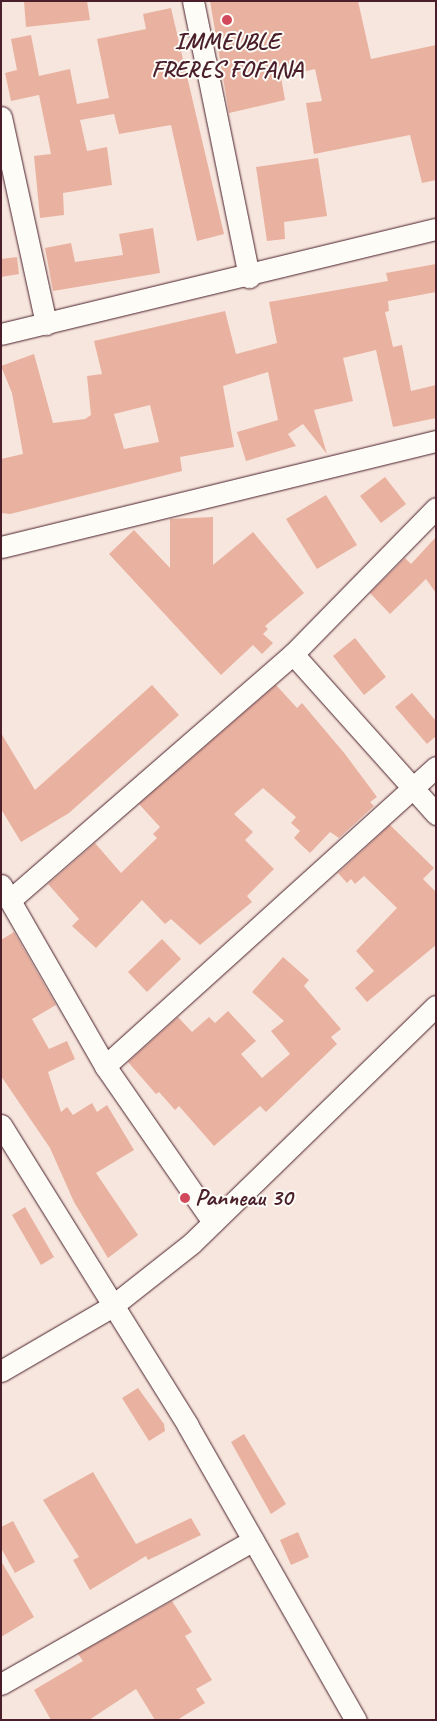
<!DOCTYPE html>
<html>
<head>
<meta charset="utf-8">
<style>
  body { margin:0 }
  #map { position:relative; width:437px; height:1721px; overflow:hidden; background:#f7e6dd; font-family:Caveat,sans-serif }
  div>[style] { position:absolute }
  .building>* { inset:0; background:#e9b1a0 }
  .roads { filter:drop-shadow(0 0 1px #4a1f2b) drop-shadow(0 0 1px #4a1f2b) }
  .minor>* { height:21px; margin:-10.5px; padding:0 10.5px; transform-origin:10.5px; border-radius:10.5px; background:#fdfcf7 }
  .dots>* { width:14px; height:14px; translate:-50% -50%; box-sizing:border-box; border:2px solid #fdfcf7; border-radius:50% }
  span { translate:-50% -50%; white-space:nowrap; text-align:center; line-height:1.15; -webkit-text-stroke:4px #fdfcf7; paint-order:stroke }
  .poi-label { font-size:24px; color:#4a1f2b; font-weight:700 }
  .left { translate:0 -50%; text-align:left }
  .frame { position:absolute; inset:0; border:2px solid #4a1f2b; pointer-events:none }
</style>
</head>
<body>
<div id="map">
  <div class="building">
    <i style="clip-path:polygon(24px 1px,87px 1px,90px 20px,26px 27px)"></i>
    <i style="clip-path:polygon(210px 1px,358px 1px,371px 59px,436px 45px,436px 180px,422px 183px,410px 135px,314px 154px,306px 103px,322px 101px,315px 69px,281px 77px,285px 100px,229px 113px)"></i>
    <i style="clip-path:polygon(171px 8px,224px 234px,197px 241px,171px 125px,119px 134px,114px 114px,80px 120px,87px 151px,107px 147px,112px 185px,63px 193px,64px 215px,40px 218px,34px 156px,51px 154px,39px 95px,11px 101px,5px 73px,17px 70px,11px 39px,31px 35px,39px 76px,70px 69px,77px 104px,109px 98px,97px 39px,146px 29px,143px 14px)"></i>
    <i style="clip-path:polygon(318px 158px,327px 216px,284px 222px,285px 239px,267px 241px,256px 167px)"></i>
    <i style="clip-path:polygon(153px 228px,160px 273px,53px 291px,45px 248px,71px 243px,75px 262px,123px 255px,119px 234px)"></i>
    <i style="clip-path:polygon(17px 257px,19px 274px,1px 277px,1px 259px)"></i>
    <i style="clip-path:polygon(evenodd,436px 264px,436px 292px,388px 301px,389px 311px,385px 312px,393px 347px,402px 345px,411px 391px,436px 385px,436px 418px,393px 427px,376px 350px,343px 358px,353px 401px,314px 410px,327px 454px,303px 424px,288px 434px,296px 446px,246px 461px,237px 432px,278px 420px,268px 372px,223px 386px,234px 447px,180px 457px,182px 471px,10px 514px,1px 513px,1px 459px,23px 454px,12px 393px,1px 366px,34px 354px,53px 423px,85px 419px,91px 415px,87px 376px,102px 374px,94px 341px,225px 311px,236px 354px,277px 343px,269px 302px,388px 281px,386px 273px,436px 264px,150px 405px,159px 442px,124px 449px,114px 414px,150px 405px)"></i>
    <i style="clip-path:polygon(385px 477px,406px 504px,381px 523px,360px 496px)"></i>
    <i style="clip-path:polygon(326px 495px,357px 545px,317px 569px,286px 519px)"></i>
    <i style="clip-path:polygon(213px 517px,213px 565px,253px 532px,304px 593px,265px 626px,268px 629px,263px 634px,273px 643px,262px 654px,253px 645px,221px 675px,109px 554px,134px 530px,170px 568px,170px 519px)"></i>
    <i style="clip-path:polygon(436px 537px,436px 593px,426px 579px,390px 614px,370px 593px,405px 558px,411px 564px)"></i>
    <i style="clip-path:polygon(355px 638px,386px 677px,364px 695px,333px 656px)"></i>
    <i style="clip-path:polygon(152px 685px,179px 715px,69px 813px,21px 842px,1px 809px,1px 733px,35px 790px)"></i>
    <i style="clip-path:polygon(276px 685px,297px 708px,302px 703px,345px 754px,377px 797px,370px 802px,374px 806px,339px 838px,330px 832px,310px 853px,294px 838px,300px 831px,291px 823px,296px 817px,263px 788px,234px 814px,253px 832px,245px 840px,274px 869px,247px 896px,252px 902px,200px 945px,171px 919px,165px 924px,142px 900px,96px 948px,72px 926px,79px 919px,48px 884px,95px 843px,121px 873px,157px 838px,153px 834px,160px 827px,139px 804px)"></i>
    <i style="clip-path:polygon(412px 693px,436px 721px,436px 736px,427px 744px,395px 707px)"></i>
    <i style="clip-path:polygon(390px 825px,434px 868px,423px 879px,436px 892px,436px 945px,367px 1002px,355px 988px,374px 971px,356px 951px,397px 908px,364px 876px,355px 884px,351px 879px,347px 883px,338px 873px)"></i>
    <i style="clip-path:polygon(14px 932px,56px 1005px,32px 1019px,49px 1049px,67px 1041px,75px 1059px,48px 1072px,61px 1112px,67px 1107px,73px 1115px,92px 1103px,97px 1112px,107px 1105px,134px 1150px,96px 1173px,138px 1235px,108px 1258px,74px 1202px,50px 1148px,1px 1076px,1px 940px)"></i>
    <i style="clip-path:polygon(162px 939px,181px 959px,147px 992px,128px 972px)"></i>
    <i style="clip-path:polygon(283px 957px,309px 980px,304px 986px,341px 1029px,331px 1037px,337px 1044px,266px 1112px,260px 1106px,214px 1146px,179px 1106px,175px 1110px,159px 1092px,156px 1094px,128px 1062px,178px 1017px,192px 1032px,209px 1017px,215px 1023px,228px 1011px,256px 1041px,241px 1054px,262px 1078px,290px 1054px,271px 1031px,284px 1021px,252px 992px)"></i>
    <i style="clip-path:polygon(25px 1207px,54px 1257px,41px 1265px,12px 1215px)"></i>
    <i style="clip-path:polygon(138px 1388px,164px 1424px,165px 1431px,149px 1441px,122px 1398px)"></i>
    <i style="clip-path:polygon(244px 1434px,286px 1504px,271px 1514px,231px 1442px)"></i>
    <i style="clip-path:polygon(93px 1472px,136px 1544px,191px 1518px,201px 1535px,148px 1560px,146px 1556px,90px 1590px,73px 1560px,79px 1557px,43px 1500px)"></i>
    <i style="clip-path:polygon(13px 1521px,35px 1562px,15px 1573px,1px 1548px,1px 1527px)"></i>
    <i style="clip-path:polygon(298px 1532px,309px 1557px,291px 1565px,280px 1540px)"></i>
    <i style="clip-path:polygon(1px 1561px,34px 1617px,1px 1637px)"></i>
    <i style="clip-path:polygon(172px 1601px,192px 1632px,185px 1636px,212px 1680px,196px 1689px,205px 1703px,177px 1720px,155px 1720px,136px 1689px,89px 1720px,51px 1720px,34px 1690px,83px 1661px,78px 1654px)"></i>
  </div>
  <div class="roads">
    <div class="minor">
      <i style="left:193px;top:1px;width:282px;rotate:78.5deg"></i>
      <i style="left:1px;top:117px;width:212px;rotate:77.7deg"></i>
      <i style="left:1px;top:334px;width:447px;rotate:-13.6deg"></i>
      <i style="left:1px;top:547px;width:448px;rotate:-13.7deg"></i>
      <i style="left:293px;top:654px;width:215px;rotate:48.2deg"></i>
      <i style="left:1px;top:885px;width:209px;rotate:60.1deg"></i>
      <i style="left:105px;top:1066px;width:190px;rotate:55.3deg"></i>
      <i style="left:10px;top:900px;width:375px;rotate:-41deg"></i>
      <i style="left:293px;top:654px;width:204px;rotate:-45.6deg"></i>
      <i style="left:105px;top:1066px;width:446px;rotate:-42.1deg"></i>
      <i style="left:1px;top:1125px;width:354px;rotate:58.1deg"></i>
      <i style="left:188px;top:1426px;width:339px;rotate:60.3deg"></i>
      <i style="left:1px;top:1371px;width:127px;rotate:-30.2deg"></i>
      <i style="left:111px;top:1307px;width:103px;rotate:-38.3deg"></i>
      <i style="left:192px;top:1243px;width:340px;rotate:-44.2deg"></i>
      <i style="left:1px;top:1684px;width:290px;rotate:-29.7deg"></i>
    </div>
  </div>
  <div class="dots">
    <i style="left:227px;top:20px;background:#d1495b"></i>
    <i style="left:185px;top:1198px;background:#d1495b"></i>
  </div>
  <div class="poi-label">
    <span style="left:227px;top:56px">IMMEUBLE<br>FRERES FOFANA</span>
    <span class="left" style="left:195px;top:1198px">Panneau 30</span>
  </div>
  <div class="frame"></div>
</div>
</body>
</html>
